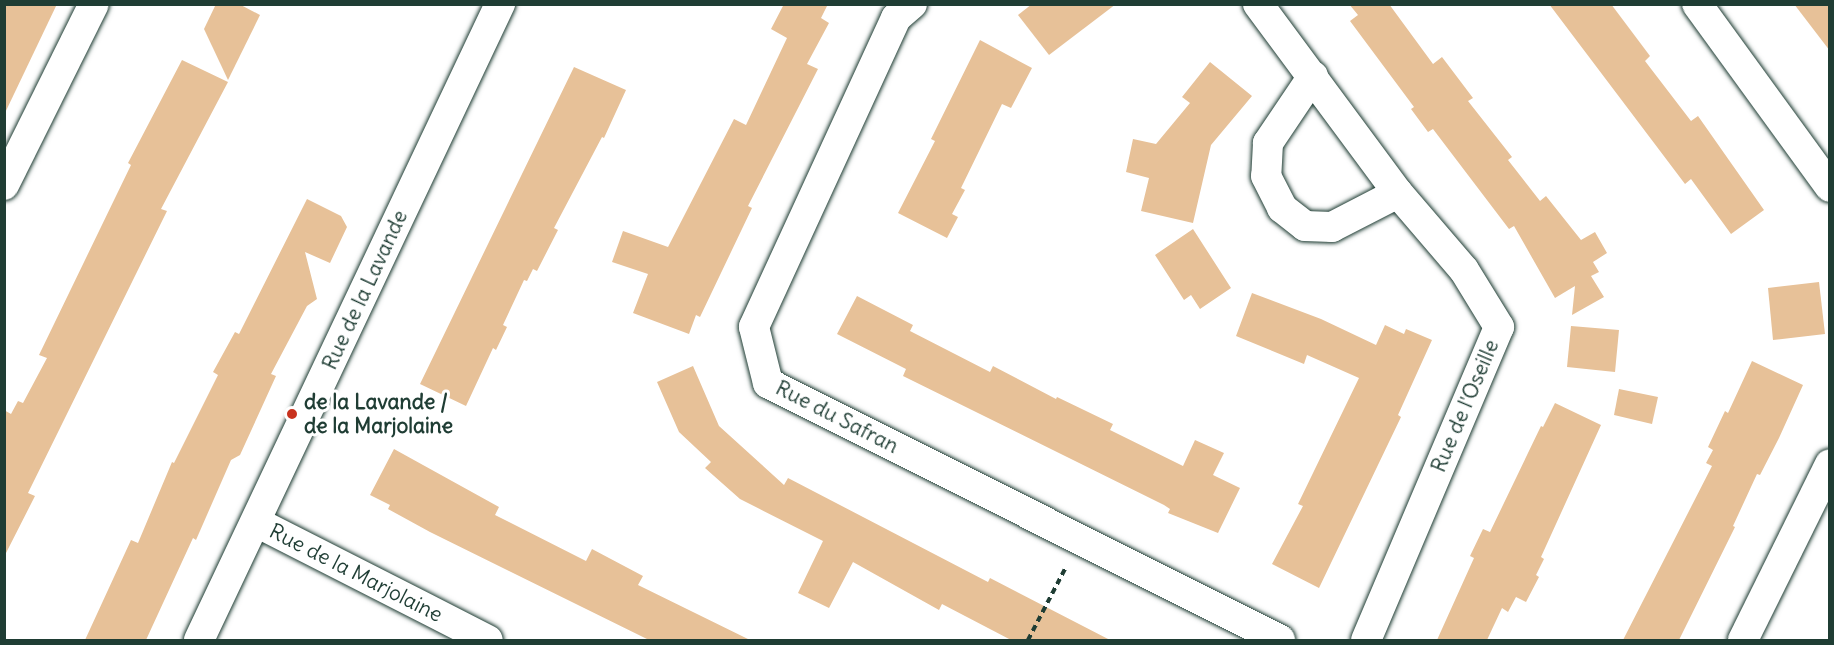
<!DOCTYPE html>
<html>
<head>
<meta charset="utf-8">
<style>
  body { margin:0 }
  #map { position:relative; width:1834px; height:645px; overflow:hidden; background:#fff; font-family:Delius,sans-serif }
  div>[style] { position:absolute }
  .building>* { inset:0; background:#e7c198 }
  .path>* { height:4px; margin-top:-2px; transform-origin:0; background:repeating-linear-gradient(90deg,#1f3d34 0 6px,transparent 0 10.5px) }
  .roads { filter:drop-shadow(0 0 2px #1f3d34) drop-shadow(0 0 2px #1f3d34) }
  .minor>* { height:30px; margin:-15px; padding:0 15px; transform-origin:15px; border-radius:15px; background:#fff }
  .dots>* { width:16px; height:16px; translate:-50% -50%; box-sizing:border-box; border:3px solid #fff; border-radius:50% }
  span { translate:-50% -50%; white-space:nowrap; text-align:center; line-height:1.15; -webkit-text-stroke:6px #fff; paint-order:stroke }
  .street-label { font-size:21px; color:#1f3d34 }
  .poi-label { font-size:21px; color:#1f3d34; font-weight:700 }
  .left { translate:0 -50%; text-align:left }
  .frame { position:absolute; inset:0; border:6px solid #1f3d34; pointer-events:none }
</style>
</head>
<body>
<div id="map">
  <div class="building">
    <i style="clip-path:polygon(4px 4px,57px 4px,4px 115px)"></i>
    <i style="clip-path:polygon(216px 4px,239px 4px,260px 15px,228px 80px,204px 29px)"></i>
    <i style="clip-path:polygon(784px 4px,828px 4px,821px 18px,829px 23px,807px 64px,818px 69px,748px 206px,752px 208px,700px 317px,696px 315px,689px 334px,633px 313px,648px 274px,612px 262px,623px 231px,668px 247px,734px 119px,746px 125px,787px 38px,771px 29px)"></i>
    <i style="clip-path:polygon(1032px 4px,1116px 4px,1049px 55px,1018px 15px)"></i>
    <i style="clip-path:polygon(1349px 4px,1389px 4px,1433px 64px,1442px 57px,1473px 98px,1468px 101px,1512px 157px,1508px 160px,1540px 201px,1546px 196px,1581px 240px,1595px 232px,1607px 253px,1593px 262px,1599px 272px,1591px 276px,1604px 297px,1572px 315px,1575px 286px,1555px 298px,1514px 226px,1509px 229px,1433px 129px,1428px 132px,1411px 109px,1414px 107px,1350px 21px,1358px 15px)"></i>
    <i style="clip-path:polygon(1549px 4px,1611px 4px,1650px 56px,1645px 61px,1691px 121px,1698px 116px,1764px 210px,1731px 234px,1691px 179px,1685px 184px)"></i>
    <i style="clip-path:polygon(1794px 4px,1830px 4px,1830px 51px)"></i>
    <i style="clip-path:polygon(980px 40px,1032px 68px,1011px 108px,1002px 104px,961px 188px,965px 190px,952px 214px,958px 217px,947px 238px,898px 213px,935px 141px,931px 139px)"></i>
    <i style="clip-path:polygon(182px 60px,228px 82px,161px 209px,167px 211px,28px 493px,35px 496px,4px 557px,4px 410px,11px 414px,18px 401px,23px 403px,47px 358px,39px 355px,131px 165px,128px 163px)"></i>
    <i style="clip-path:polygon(1210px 62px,1252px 96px,1211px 145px,1193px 223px,1141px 211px,1149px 178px,1126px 172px,1133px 139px,1156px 144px,1190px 103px,1182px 97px)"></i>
    <i style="clip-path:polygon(574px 67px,626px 90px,604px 138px,602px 137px,554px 228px,558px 230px,537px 271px,533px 269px,527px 281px,524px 280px,503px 325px,507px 327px,496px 350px,493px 348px,466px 406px,420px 384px)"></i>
    <i style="clip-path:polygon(307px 199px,341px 216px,347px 227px,330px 263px,305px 252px,317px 299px,307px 306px,271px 374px,276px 376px,240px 455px,231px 460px,196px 540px,193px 538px,146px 640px,85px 640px,131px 540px,138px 543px,172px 462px,174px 463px,218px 375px,213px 372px,235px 332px,239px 334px)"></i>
    <i style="clip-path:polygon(1193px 229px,1231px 288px,1200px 309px,1191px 295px,1184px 300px,1155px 255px)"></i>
    <i style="clip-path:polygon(1819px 282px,1825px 334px,1773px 340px,1768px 288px)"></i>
    <i style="clip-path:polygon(1252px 293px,1321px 319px,1376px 345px,1385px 325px,1404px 334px,1406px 329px,1432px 340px,1398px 415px,1401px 417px,1319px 588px,1272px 564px,1303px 506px,1298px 504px,1359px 378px,1307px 355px,1304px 364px,1236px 336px)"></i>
    <i style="clip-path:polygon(857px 296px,913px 325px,910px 331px,990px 372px,993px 366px,1056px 399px,1057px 397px,1113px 424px,1110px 430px,1183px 466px,1195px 440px,1224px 453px,1213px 475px,1240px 488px,1218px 533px,1168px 513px,1170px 509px,1164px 505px,903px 376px,906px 369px,837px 334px)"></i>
    <i style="clip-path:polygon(1571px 326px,1619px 330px,1615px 372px,1567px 367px)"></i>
    <i style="clip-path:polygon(1752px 361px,1803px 385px,1779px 438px,1760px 475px,1757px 474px,1733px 526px,1735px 527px,1679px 640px,1623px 640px,1712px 466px,1706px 463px,1713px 450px,1708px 447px,1725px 411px,1728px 413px)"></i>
    <i style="clip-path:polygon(693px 366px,719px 426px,784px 485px,788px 478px,988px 582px,990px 578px,1110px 640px,1011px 640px,942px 604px,939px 610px,853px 562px,829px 608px,798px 593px,823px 541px,740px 499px,705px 468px,711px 462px,679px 432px,657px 382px)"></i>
    <i style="clip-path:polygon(1619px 389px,1658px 397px,1652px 424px,1614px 415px)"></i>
    <i style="clip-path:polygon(1555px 403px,1601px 425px,1541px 557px,1544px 559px,1536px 575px,1539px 577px,1526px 602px,1516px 597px,1508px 612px,1502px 608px,1487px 640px,1437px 640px,1474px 558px,1470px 556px,1483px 529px,1490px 532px,1541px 426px,1543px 427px)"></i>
    <i style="clip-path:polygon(394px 449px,499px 507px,495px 515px,586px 561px,592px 549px,643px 576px,638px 585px,750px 640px,649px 640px,430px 532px,388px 509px,390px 505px,370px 495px)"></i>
  </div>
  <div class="path">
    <i style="left:1028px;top:640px;width:82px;rotate:-62.5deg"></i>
  </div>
  <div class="roads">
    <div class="minor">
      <i style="left:912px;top:4px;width:21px;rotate:139deg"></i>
      <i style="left:896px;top:18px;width:340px;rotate:114.7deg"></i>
      <i style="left:754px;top:327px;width:58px;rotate:76deg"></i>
      <i style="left:768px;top:383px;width:573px;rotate:26.65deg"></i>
      <i style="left:1258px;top:4px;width:235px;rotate:53.5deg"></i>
      <i style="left:1398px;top:193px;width:101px;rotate:49.4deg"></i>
      <i style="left:1464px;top:270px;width:67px;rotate:58.4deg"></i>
      <i style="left:1499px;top:327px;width:340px;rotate:113deg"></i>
      <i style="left:1697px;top:4px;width:226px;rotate:54deg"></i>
      <i style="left:1313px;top:76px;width:81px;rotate:123.9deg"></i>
      <i style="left:1268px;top:143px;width:33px;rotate:93deg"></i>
      <i style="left:1266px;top:176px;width:36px;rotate:63deg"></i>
      <i style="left:1282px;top:208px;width:29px;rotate:38deg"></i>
      <i style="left:1305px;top:226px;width:27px;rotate:2deg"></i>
      <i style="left:1332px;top:227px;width:74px;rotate:-27.3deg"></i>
      <i style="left:4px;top:185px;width:202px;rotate:-63.6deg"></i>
      <i style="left:256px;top:522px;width:260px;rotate:27deg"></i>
      <i style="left:199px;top:640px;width:704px;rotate:-64.67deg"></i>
      <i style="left:1743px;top:640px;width:196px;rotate:-63.7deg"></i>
    </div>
  </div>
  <div class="dots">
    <i style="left:292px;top:414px;background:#c8321e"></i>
  </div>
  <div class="street-label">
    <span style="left:365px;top:290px;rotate:-65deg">Rue de la Lavande</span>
    <span style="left:1465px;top:406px;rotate:-67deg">Rue de l'Oseille</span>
    <span style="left:837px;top:417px;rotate:27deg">Rue du Safran</span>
    <span style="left:356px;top:573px;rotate:27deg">Rue de la Marjolaine</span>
  </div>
  <div class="poi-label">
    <span class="left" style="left:304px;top:414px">de la Lavande /<br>de la Marjolaine</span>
  </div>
  <div class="frame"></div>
</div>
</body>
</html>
